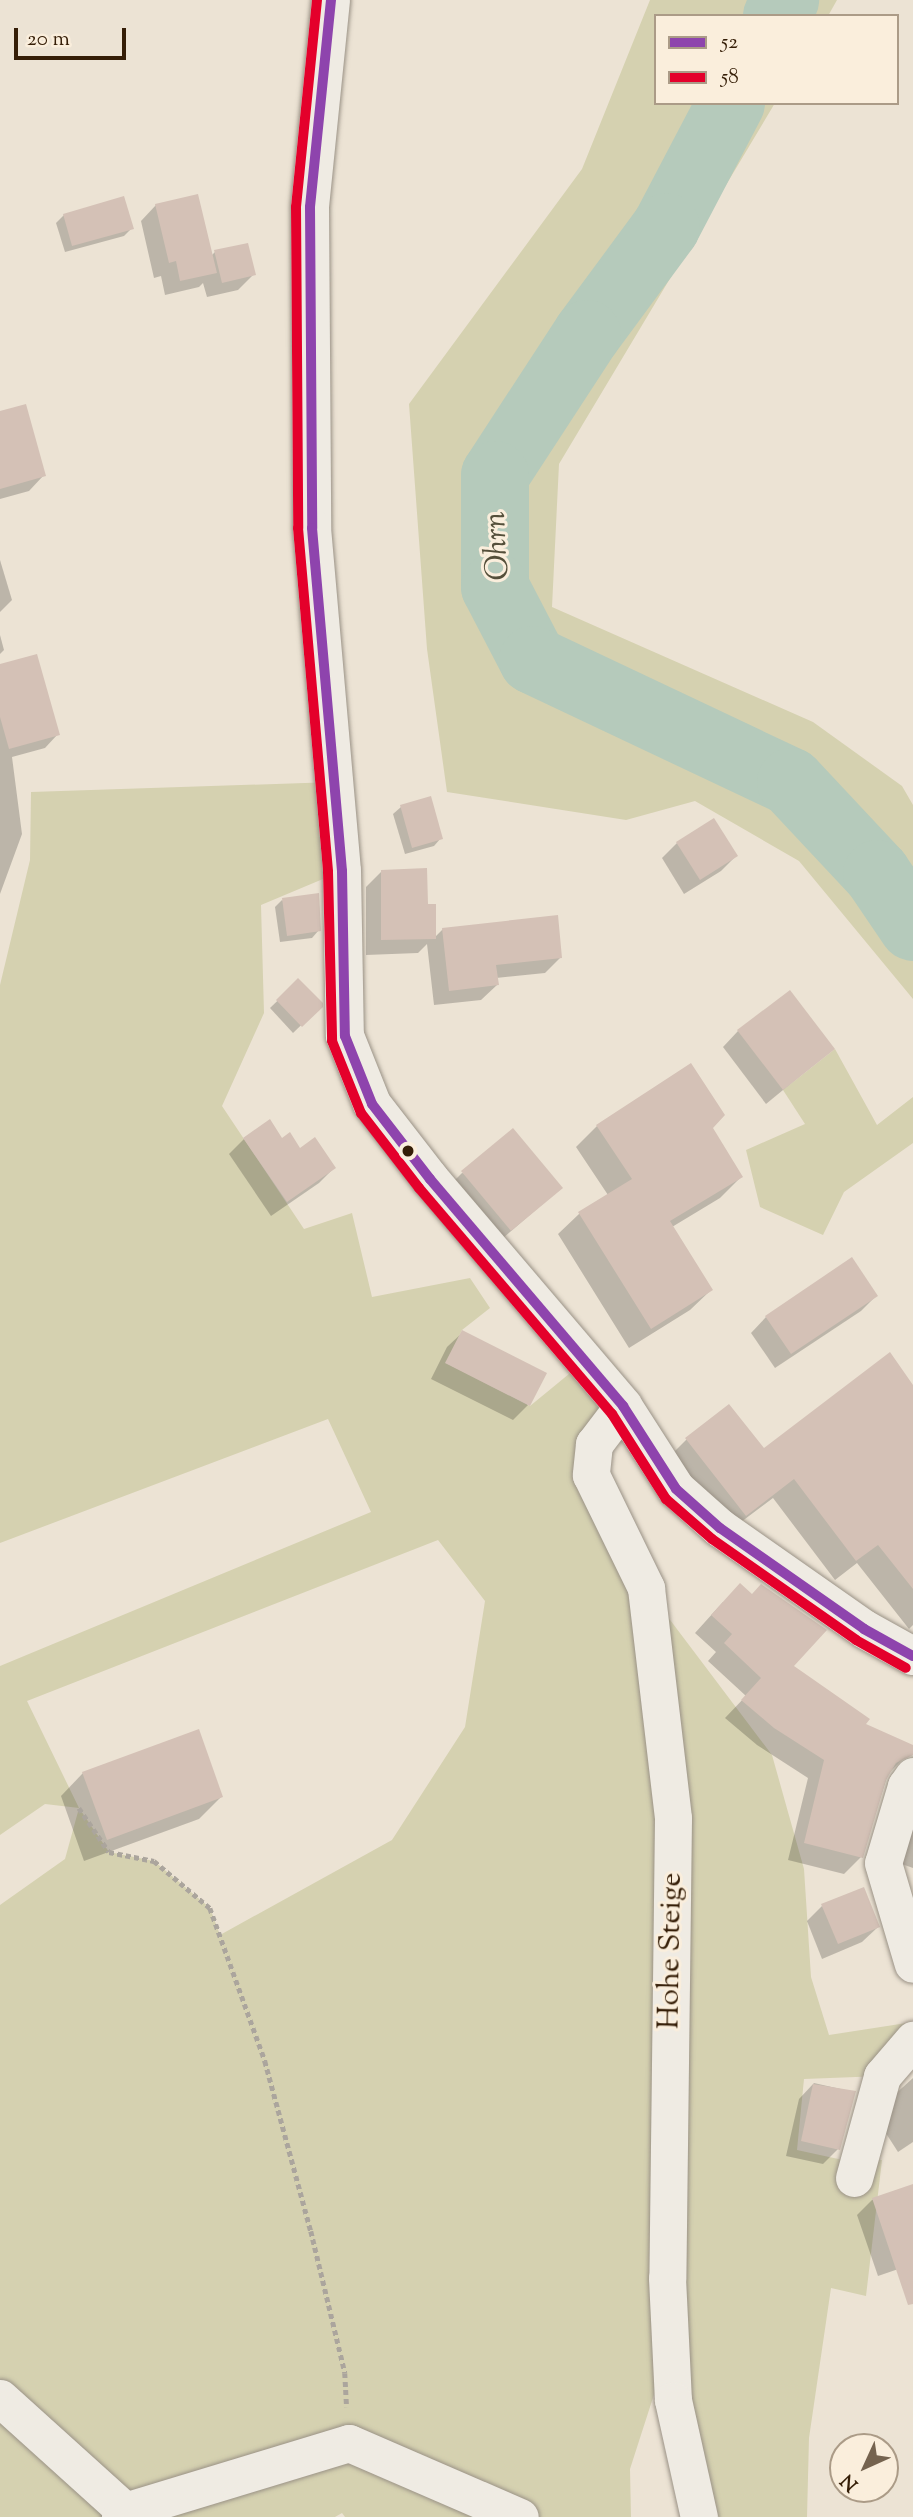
<!DOCTYPE html>
<html>
<head>
<meta charset="utf-8">
<style>
  body { margin:0 }
  #map { position:relative; width:913px; height:2517px; overflow:hidden; background:#ece3d4; font-family:"Sorts Mill Goudy",serif }
  div>[style] { position:absolute }
  .green>* { inset:0; background:#d5d1b0 }
  .shadow>* { inset:0; background:#0003 }
  .river>* { height:68px; margin:-34px; padding:0 34px; transform-origin:34px; border-radius:34px; background:#b5cabb }
  .building>* { inset:0; background:#d4c1b6 }
  .path>* { height:4.5px; margin-top:-2.25px; transform-origin:0; background:repeating-linear-gradient(90deg,#aba59d 0 5px,transparent 0 8.5px) }
  .roads { filter:drop-shadow(0 0 2px #9a9286) drop-shadow(0 0 2px #9a9286) }
  .minor>* { height:37px; margin:-18.5px; padding:0 18.5px; transform-origin:18.5px; border-radius:18.5px; background:#efebe3 }
  .tertiary>* { height:38px; margin:-19px; padding:0 19px; transform-origin:19px; border-radius:19px; background:#efebe3 }
  .bus-1>* { height:10px; margin:-5px; padding:0 5px; transform-origin:5px; border-radius:5px; background:#8e44ad }
  .bus-2>* { height:10px; margin:-5px; padding:0 5px; transform-origin:5px; border-radius:5px; background:#e4002b }
  .dots>* { width:19px; height:19px; translate:-50% -50%; box-sizing:border-box; border:4px solid #faeedc; border-radius:50% }
  span { translate:-50% -50%; white-space:nowrap; text-align:center; line-height:1.15; -webkit-text-stroke:6px #faeedc; paint-order:stroke }
  .street-label { font-size:30px; color:#351e07 }
  .water-label { font-size:32px; color:#544f3a; font-style:italic }
  .legend { position:absolute; left:654px; top:14px; width:245px; height:91px; box-sizing:border-box; background:#faeedc; border:2px solid #ab9b87; margin:0; padding:9px 12px; list-style:none; font-size:21px; color:#351e07 }
  .legend li { display:flex; align-items:center; gap:14px; height:35px }
  .legend b { width:35px; border:2px solid #ab9b87 }
  .north { position:absolute; left:829px; top:2433px; width:70px; height:70px; box-sizing:border-box; background:#faeedc; border:2px solid #ab9b87; border-radius:50%; rotate:225deg; font-size:19px; font-weight:700; line-height:28px; text-align:center; color:#351e07 }
  .north::after { content:''; display:block; margin:auto; width:24px; height:32px; background:#75634f; clip-path:polygon(50% 0,100% 100%,50% 72%,0 100%) }
  .scale { position:absolute; left:14px; top:28px; width:112px; height:32px; box-sizing:border-box; border:4px solid #351e07; border-top:0; padding-left:9px; font-size:21px; line-height:24px; white-space:nowrap; color:#351e07; -webkit-text-stroke:5px #faeedc; paint-order:stroke }
</style>
</head>
<body>
<div id="map">
  <div class="green">
    <i style="clip-path:polygon(650px 0,837px 0,828px 16px,656px 16px,656px 103px,775px 103px,559px 464px,552px 607px,813px 722px,902px 786px,913px 805px,913px 999px,799px 861px,695px 801px,626px 820px,447px 792px,427px 649px,409px 404px,582px 169px)"></i>
    <i style="clip-path:polygon(evenodd,334px 782px,342px 871px,261px 905px,264px 1013px,222px 1106px,304px 1229px,352px 1213px,372px 1297px,470px 1278px,490px 1308px,462px 1330px,446px 1363px,530px 1406px,586px 1360px,623px 1406px,594px 1444px,646px 1588px,772px 1755px,804px 1869px,811px 1977px,829px 2035px,913px 2022px,882px 2076px,804px 2079px,797px 2150px,843px 2160px,882px 2160px,866px 2296px,831px 2288px,809px 2438px,807px 2517px,699px 2517px,669px 2348px,630px 2469px,631px 2517px,345px 2517px,342px 2513px,335px 2517px,0 2517px,0 1905px,65px 1859px,79px 1808px,45px 1804px,0 1835px,0 1666px,371px 1512px,328px 1419px,0 1543px,0 985px,30px 860px,31px 792px,334px 782px,438px 1540px,485px 1601px,465px 1727px,392px 1840px,220px 1935px,210px 1908px,154px 1861px,109px 1852px,79px 1808px,27px 1701px,438px 1540px)"></i>
    <i style="clip-path:polygon(835px 1049px,877px 1125px,913px 1097px,913px 1143px,844px 1192px,823px 1235px,760px 1207px,746px 1150px,805px 1124px,783px 1090px)"></i>
  </div>
  <div class="shadow">
    <i style="clip-path:polygon(156px 205px,211px 256px,215px 252px,254px 274px,238px 290px,207px 297px,203px 283px,199px 287px,165px 295px,161px 276px,154px 278px,141px 221px)"></i>
    <i style="clip-path:polygon(64px 215px,132px 228px,124px 236px,65px 252px,56px 223px)"></i>
    <i style="clip-path:polygon(0 413px,44px 475px,29px 491px,0 499px)"></i>
    <i style="clip-path:polygon(0 560px,12px 600px,0 612px)"></i>
    <i style="clip-path:polygon(0 635px,4px 650px,0 654px)"></i>
    <i style="clip-path:polygon(0 666px,58px 734px,45px 748px,12px 757px,22px 834px,0 894px)"></i>
    <i style="clip-path:polygon(401px 807px,441px 838px,434px 846px,405px 854px,393px 814px)"></i>
    <i style="clip-path:polygon(677px 843px,736px 856px,721px 871px,684px 894px,662px 858px)"></i>
    <i style="clip-path:polygon(382px 871px,426px 906px,434px 938px,443px 929px,561px 957px,545px 973px,496px 978px,497px 985px,481px 1000px,434px 1005px,427px 944px,418px 953px,366px 955px,366px 887px)"></i>
    <i style="clip-path:polygon(282px 900px,319px 930px,312px 938px,280px 942px,275px 907px)"></i>
    <i style="clip-path:polygon(298px 981px,320px 1007px,293px 1033px,270px 1008px)"></i>
    <i style="clip-path:polygon(738px 1031px,833px 1049px,766px 1104px,723px 1047px)"></i>
    <i style="clip-path:polygon(597px 1126px,711px 1128px,741px 1177px,720px 1198px,672px 1227px,711px 1290px,690px 1310px,629px 1348px,558px 1234px,579px 1214px,608px 1195px,576px 1147px)"></i>
    <i style="clip-path:polygon(244px 1139px,281px 1140px,334px 1168px,319px 1183px,271px 1216px,229px 1154px)"></i>
    <i style="clip-path:polygon(462px 1173px,561px 1188px,495px 1245px,447px 1188px)"></i>
    <i style="clip-path:polygon(876px 1296px,861px 1311px,775px 1368px,751px 1333px,766px 1317px)"></i>
    <i style="clip-path:polygon(463px 1332px,528px 1405px,513px 1420px,431px 1379px,447px 1347px)"></i>
    <i style="clip-path:polygon(913px 1388px,913px 1625px,909px 1629px,857px 1563px,835px 1580px,773px 1498px,725px 1534px,667px 1459px,687px 1439px,764px 1451px)"></i>
    <i style="clip-path:polygon(723px 1602px,792px 1666px,864px 1725px,907px 1755px,888px 1774px,861px 1857px,844px 1874px,788px 1860px,808px 1778px,757px 1745px,725px 1718px,746px 1696px,708px 1661px,716px 1652px,695px 1633px)"></i>
    <i style="clip-path:polygon(83px 1773px,221px 1797px,199px 1819px,84px 1861px,61px 1796px)"></i>
    <i style="clip-path:polygon(913px 1808px,913px 1868px,896px 1862px)"></i>
    <i style="clip-path:polygon(822px 1906px,878px 1927px,862px 1942px,822px 1959px,807px 1921px)"></i>
    <i style="clip-path:polygon(913px 2078px,913px 2142px,898px 2152px,880px 2124px,892px 2097px)"></i>
    <i style="clip-path:polygon(814px 2083px,854px 2092px,838px 2149px,823px 2164px,786px 2156px,799px 2099px)"></i>
    <i style="clip-path:polygon(913px 2186px,913px 2264px,878px 2276px,857px 2215px,872px 2200px)"></i>
  </div>
  <div class="river">
    <i style="left:777px;top:16px;width:18px;rotate:-63deg"></i>
    <i style="left:731px;top:103px;width:140px;rotate:117.7deg"></i>
    <i style="left:666px;top:227px;width:133px;rotate:126.4deg"></i>
    <i style="left:587px;top:334px;width:168px;rotate:123.1deg"></i>
    <i style="left:495px;top:475px;width:112px;rotate:90deg"></i>
    <i style="left:495px;top:587px;width:82px;rotate:62.5deg"></i>
    <i style="left:533px;top:660px;width:285px;rotate:25.3deg"></i>
    <i style="left:791px;top:782px;width:126px;rotate:46.9deg"></i>
    <i style="left:877px;top:874px;width:64px;rotate:55.8deg"></i>
  </div>
  <div class="building">
    <i style="clip-path:polygon(198px 194px,217px 273px,180px 281px,176px 261px,169px 263px,155px 204px)"></i>
    <i style="clip-path:polygon(124px 196px,134px 229px,72px 246px,63px 214px)"></i>
    <i style="clip-path:polygon(248px 243px,256px 275px,222px 283px,214px 250px)"></i>
    <i style="clip-path:polygon(26px 404px,46px 476px,0 489px,0 411px)"></i>
    <i style="clip-path:polygon(37px 654px,60px 735px,9px 749px,0 717px,0 664px)"></i>
    <i style="clip-path:polygon(431px 796px,443px 839px,412px 848px,400px 805px)"></i>
    <i style="clip-path:polygon(714px 818px,738px 856px,700px 880px,676px 842px)"></i>
    <i style="clip-path:polygon(427px 868px,428px 904px,436px 904px,436px 939px,381px 940px,381px 870px)"></i>
    <i style="clip-path:polygon(319px 893px,321px 931px,287px 936px,282px 898px)"></i>
    <i style="clip-path:polygon(558px 915px,562px 958px,496px 965px,499px 985px,449px 991px,442px 928px)"></i>
    <i style="clip-path:polygon(298px 978px,323px 1003px,323px 1007px,302px 1027px,276px 1000px)"></i>
    <i style="clip-path:polygon(790px 990px,835px 1049px,783px 1090px,737px 1030px)"></i>
    <i style="clip-path:polygon(691px 1063px,725px 1115px,713px 1128px,743px 1177px,670px 1221px,713px 1290px,651px 1329px,578px 1212px,632px 1179px,596px 1125px)"></i>
    <i style="clip-path:polygon(270px 1119px,282px 1138px,290px 1132px,300px 1148px,315px 1137px,336px 1168px,287px 1202px,243px 1138px)"></i>
    <i style="clip-path:polygon(513px 1128px,563px 1188px,511px 1231px,461px 1171px)"></i>
    <i style="clip-path:polygon(852px 1257px,878px 1296px,791px 1354px,765px 1316px)"></i>
    <i style="clip-path:polygon(462px 1330px,547px 1373px,530px 1406px,445px 1363px)"></i>
    <i style="clip-path:polygon(890px 1352px,913px 1385px,913px 1589px,878px 1545px,856px 1561px,794px 1479px,746px 1516px,685px 1438px,729px 1404px,764px 1448px)"></i>
    <i style="clip-path:polygon(740px 1583px,752px 1594px,761px 1584px,827px 1630px,794px 1666px,870px 1719px,866px 1724px,913px 1745px,913px 1755px,896px 1763px,886px 1780px,863px 1858px,804px 1843px,824px 1760px,774px 1728px,741px 1700px,761px 1678px,724px 1643px,732px 1634px,711px 1615px)"></i>
    <i style="clip-path:polygon(199px 1729px,223px 1797px,107px 1840px,82px 1772px)"></i>
    <i style="clip-path:polygon(864px 1887px,880px 1927px,838px 1944px,821px 1904px)"></i>
    <i style="clip-path:polygon(813px 2084px,856px 2091px,840px 2150px,801px 2141px)"></i>
    <i style="clip-path:polygon(913px 2184px,913px 2304px,908px 2305px,872px 2198px)"></i>
  </div>
  <div class="path">
    <i style="left:79px;top:1808px;width:53px;rotate:55.7deg"></i>
    <i style="left:109px;top:1852px;width:46px;rotate:11.3deg"></i>
    <i style="left:154px;top:1861px;width:73px;rotate:40deg"></i>
    <i style="left:210px;top:1908px;width:163px;rotate:70.2deg"></i>
    <i style="left:265px;top:2061px;width:176px;rotate:74.9deg"></i>
    <i style="left:311px;top:2231px;width:146px;rotate:76.5deg"></i>
    <i style="left:345px;top:2373px;width:34px;rotate:87deg"></i>
  </div>
  <div class="roads">
    <div class="minor">
      <i style="left:623px;top:1406px;width:48px;rotate:127.3deg"></i>
      <i style="left:594px;top:1444px;width:31px;rotate:96deg"></i>
      <i style="left:591px;top:1475px;width:126px;rotate:64deg"></i>
      <i style="left:646px;top:1588px;width:232px;rotate:83.3deg"></i>
      <i style="left:673px;top:1818px;width:460px;rotate:90.7deg"></i>
      <i style="left:667px;top:2278px;width:122px;rotate:87.2deg"></i>
      <i style="left:673px;top:2400px;width:120px;rotate:77.5deg"></i>
      <i style="left:913px;top:1776px;width:12px;rotate:125deg"></i>
      <i style="left:906px;top:1786px;width:80px;rotate:106.6deg"></i>
      <i style="left:883px;top:1863px;width:105px;rotate:73.5deg"></i>
      <i style="left:854px;top:2178px;width:106px;rotate:-74.6deg"></i>
      <i style="left:882px;top:2076px;width:48px;rotate:-49.3deg"></i>
      <i style="left:0;top:2398px;width:169px;rotate:42.1deg"></i>
      <i style="left:120px;top:2517px;width:8px;rotate:-50deg"></i>
      <i style="left:125px;top:2511px;width:234px;rotate:-16.9deg"></i>
      <i style="left:349px;top:2443px;width:186px;rotate:23.4deg"></i>
    </div>
    <div class="tertiary">
      <i style="left:331px;top:0;width:208px;rotate:95.8deg"></i>
      <i style="left:310px;top:207px;width:321px;rotate:89.6deg"></i>
      <i style="left:312px;top:528px;width:344px;rotate:85deg"></i>
      <i style="left:342px;top:871px;width:165px;rotate:89deg"></i>
      <i style="left:345px;top:1036px;width:73px;rotate:68.3deg"></i>
      <i style="left:372px;top:1104px;width:95px;rotate:52.3deg"></i>
      <i style="left:430px;top:1179px;width:298px;rotate:49.6deg"></i>
      <i style="left:623px;top:1406px;width:98px;rotate:57.4deg"></i>
      <i style="left:676px;top:1489px;width:59px;rotate:41.6deg"></i>
      <i style="left:720px;top:1528px;width:176px;rotate:35deg"></i>
      <i style="left:864px;top:1629px;width:56px;rotate:28.9deg"></i>
    </div>
  </div>
  <div class="bus-1">
    <i style="left:331px;top:0;width:208px;rotate:95.8deg"></i>
    <i style="left:310px;top:207px;width:321px;rotate:89.6deg"></i>
    <i style="left:312px;top:528px;width:344px;rotate:85deg"></i>
    <i style="left:342px;top:871px;width:165px;rotate:89deg"></i>
    <i style="left:345px;top:1036px;width:73px;rotate:68.3deg"></i>
    <i style="left:372px;top:1104px;width:95px;rotate:52.3deg"></i>
    <i style="left:430px;top:1179px;width:298px;rotate:49.6deg"></i>
    <i style="left:623px;top:1406px;width:98px;rotate:57.4deg"></i>
    <i style="left:676px;top:1489px;width:59px;rotate:41.6deg"></i>
    <i style="left:720px;top:1528px;width:176px;rotate:35deg"></i>
    <i style="left:864px;top:1629px;width:56px;rotate:28.9deg"></i>
  </div>
  <div class="bus-2">
    <i style="left:317px;top:0;width:208px;rotate:95.8deg"></i>
    <i style="left:296px;top:207px;width:321px;rotate:89.6deg"></i>
    <i style="left:298px;top:528px;width:345px;rotate:85deg"></i>
    <i style="left:328px;top:872px;width:169px;rotate:88.6deg"></i>
    <i style="left:332px;top:1041px;width:78px;rotate:68.1deg"></i>
    <i style="left:361px;top:1113px;width:95px;rotate:52.3deg"></i>
    <i style="left:419px;top:1188px;width:297px;rotate:49.5deg"></i>
    <i style="left:612px;top:1414px;width:101px;rotate:57.6deg"></i>
    <i style="left:666px;top:1499px;width:61px;rotate:41deg"></i>
    <i style="left:712px;top:1539px;width:176px;rotate:35deg"></i>
    <i style="left:856px;top:1640px;width:57px;rotate:29.2deg"></i>
  </div>
  <div class="dots">
    <i style="left:408px;top:1151px;background:#351e07"></i>
  </div>
  <div class="street-label">
    <span style="left:672px;top:1951px;rotate:-89deg">Hohe Steige</span>
  </div>
  <div class="water-label">
    <span style="left:498px;top:546px;rotate:-93deg">Ohrn</span>
  </div>
  <ul class="legend">
  <li><b style="height:9px;background:#8e44ad"></b>52</li>
  <li><b style="height:9px;background:#e4002b"></b>58</li>
  </ul>
  <div class="north">N</div>
  <div class="scale">20 m</div>
</div>
</body>
</html>
